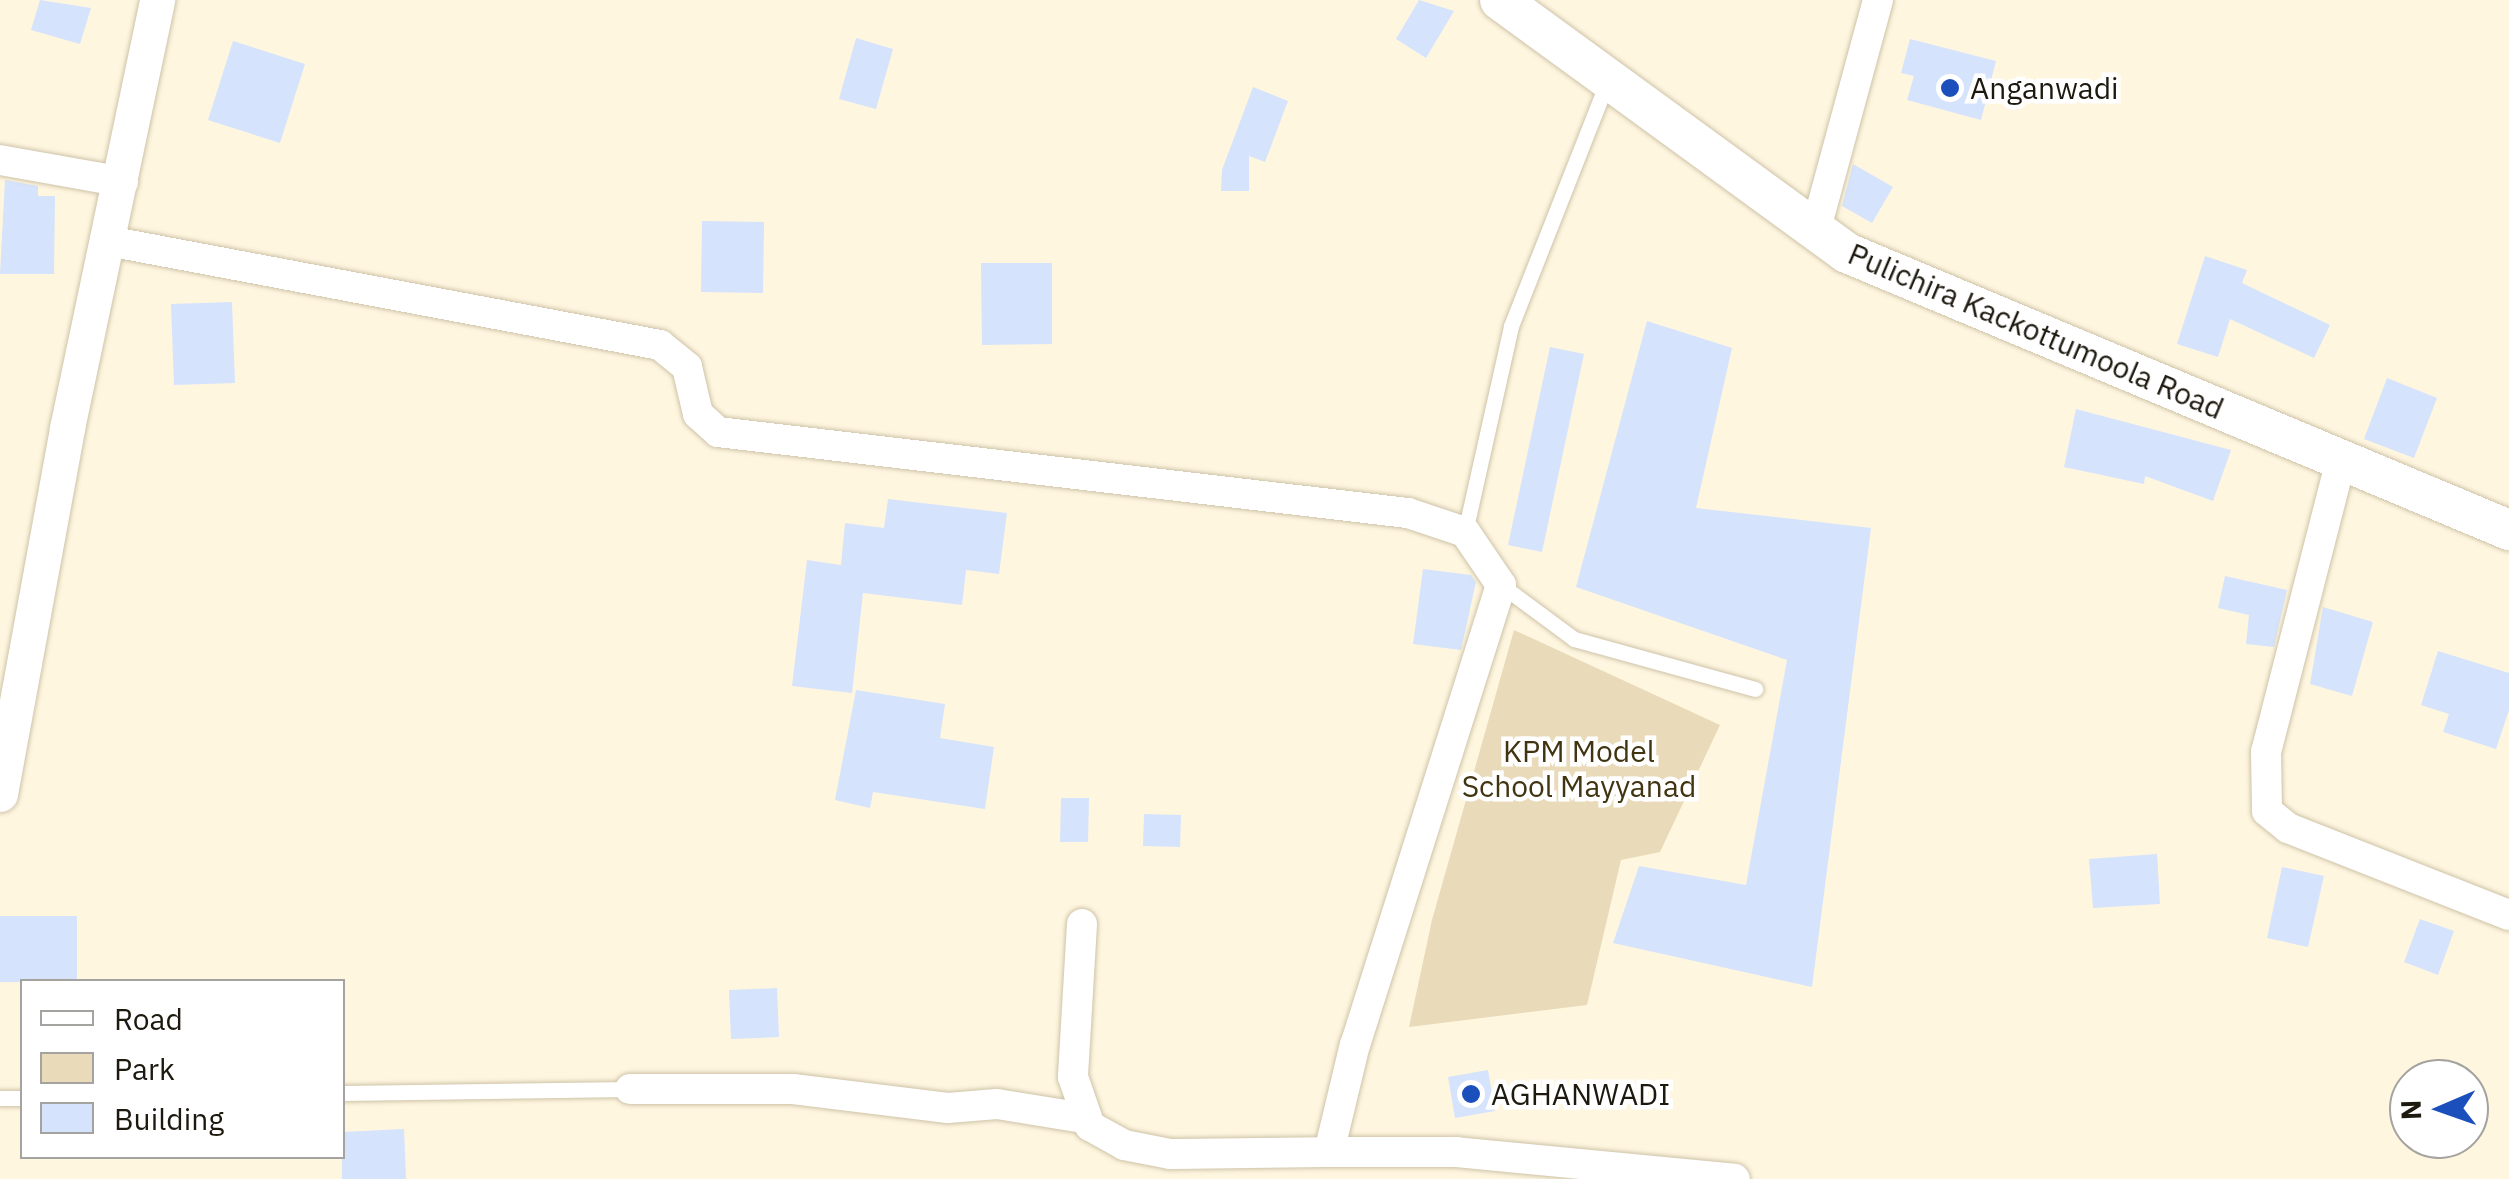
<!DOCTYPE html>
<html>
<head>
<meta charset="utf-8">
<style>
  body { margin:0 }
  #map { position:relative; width:2509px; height:1179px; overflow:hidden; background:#fff6e0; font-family:"IBM Plex Sans",sans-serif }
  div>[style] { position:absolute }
  .green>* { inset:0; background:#e9dab9 }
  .building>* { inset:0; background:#d5e3fc }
  .roads { filter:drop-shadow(0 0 2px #cec3a8) drop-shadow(0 0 2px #cec3a8) }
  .service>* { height:15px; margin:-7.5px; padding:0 7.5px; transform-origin:7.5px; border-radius:7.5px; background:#fff }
  .minor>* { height:30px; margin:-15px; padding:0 15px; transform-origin:15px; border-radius:15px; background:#fff }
  .tertiary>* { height:35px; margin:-17.5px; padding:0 17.5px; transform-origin:17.5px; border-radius:17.5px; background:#fff }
  .secondary>* { height:40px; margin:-20px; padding:0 20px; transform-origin:20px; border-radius:20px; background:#fff }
  .dots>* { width:28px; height:28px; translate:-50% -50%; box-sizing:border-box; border:5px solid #fff; border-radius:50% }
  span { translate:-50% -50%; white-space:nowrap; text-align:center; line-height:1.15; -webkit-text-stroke:9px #fff; paint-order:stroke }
  .poi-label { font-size:30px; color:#1d190f }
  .left { translate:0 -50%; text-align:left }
  .street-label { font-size:30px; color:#1d190f }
  .park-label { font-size:30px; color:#413411 }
  .legend { position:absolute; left:20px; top:979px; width:325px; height:180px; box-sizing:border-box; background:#fff; border:2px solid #a5a39f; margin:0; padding:12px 18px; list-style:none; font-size:30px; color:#1d190f }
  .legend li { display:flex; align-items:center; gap:20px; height:50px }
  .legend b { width:50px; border:2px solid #a5a39f }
  .north { position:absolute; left:2389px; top:1059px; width:100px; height:100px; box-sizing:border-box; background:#fff; border:2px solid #a5a39f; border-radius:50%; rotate:268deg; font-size:28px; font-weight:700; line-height:40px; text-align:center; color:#1d190f }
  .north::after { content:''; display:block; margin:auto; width:35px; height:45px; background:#1b4fbc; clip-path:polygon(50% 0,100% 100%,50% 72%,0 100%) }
</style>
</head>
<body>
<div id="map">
  <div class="green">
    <i style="clip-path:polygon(1514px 630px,1720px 725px,1660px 852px,1621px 860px,1587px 1005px,1409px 1027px,1432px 920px)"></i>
  </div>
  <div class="building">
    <i style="clip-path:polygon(40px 0,91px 8px,80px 44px,31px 30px)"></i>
    <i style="clip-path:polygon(1419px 0,1454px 11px,1426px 58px,1396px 39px)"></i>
    <i style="clip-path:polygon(856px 38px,893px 49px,876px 109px,839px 99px)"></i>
    <i style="clip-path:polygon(1910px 39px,1996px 61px,1981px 120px,1907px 100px,1914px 76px,1901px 73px)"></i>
    <i style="clip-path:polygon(233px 41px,305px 64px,280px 143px,208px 120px)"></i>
    <i style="clip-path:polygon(1253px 87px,1288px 101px,1265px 162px,1249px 156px,1249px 191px,1221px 191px,1222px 170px)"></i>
    <i style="clip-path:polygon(1853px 164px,1893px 187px,1872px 223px,1842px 206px)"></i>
    <i style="clip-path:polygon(5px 180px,38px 186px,38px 196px,55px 196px,54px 274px,0 274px)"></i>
    <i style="clip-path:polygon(702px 221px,764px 222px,763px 293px,701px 292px)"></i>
    <i style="clip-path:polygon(2205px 256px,2247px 270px,2242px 283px,2330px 325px,2314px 358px,2230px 319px,2218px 357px,2177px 344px)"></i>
    <i style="clip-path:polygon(981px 263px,1052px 263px,1052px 344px,982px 345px)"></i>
    <i style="clip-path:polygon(232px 302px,235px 383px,174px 385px,171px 304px)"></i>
    <i style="clip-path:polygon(1647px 321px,1732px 348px,1696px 508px,1871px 528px,1812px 987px,1613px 943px,1639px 866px,1746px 885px,1787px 660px,1576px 587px)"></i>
    <i style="clip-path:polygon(1550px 347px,1584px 354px,1542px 552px,1508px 545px)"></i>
    <i style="clip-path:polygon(2387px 378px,2437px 398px,2414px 458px,2364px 439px)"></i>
    <i style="clip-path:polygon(2076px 409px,2231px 450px,2213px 501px,2145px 476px,2144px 484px,2064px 467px)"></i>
    <i style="clip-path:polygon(888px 499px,1007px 513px,999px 574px,966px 570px,962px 605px,863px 593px,852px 693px,792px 686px,807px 560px,841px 565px,845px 523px,884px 528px)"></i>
    <i style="clip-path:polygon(1423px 569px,1471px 575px,1476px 582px,1461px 650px,1413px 644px)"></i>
    <i style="clip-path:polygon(2225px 576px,2287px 590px,2274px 647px,2246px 644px,2249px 615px,2218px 608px)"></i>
    <i style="clip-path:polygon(2323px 607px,2373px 622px,2352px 696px,2310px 684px)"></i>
    <i style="clip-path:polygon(2438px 651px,2509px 673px,2509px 710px,2496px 749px,2443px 732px,2449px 714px,2421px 705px)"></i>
    <i style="clip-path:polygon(856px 690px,945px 704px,940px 738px,994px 747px,985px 809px,873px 792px,870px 808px,835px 800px)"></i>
    <i style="clip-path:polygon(1061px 798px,1089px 798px,1088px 842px,1060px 842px)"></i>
    <i style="clip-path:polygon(1144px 814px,1181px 815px,1180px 847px,1143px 846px)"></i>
    <i style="clip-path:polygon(2157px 854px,2160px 904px,2093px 908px,2089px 859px)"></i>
    <i style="clip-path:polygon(2282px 867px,2324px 876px,2308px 947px,2267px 938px)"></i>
    <i style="clip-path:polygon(0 916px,77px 916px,77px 982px,0 982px)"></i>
    <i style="clip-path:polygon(2420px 919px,2454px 931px,2438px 975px,2404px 962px)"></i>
    <i style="clip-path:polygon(777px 988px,779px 1037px,731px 1039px,729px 990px)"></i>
    <i style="clip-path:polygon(1488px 1070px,1495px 1111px,1455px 1118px,1448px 1077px)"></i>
    <i style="clip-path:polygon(404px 1129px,406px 1179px,342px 1179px,342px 1132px)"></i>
  </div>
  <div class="roads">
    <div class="service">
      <i style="left:1465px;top:532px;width:211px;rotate:-77.4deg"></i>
      <i style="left:1511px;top:326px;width:264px;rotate:-68.5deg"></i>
      <i style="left:1501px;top:585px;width:91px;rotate:36.5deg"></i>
      <i style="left:1574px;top:639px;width:188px;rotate:15.4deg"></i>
      <i style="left:342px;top:1093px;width:288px;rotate:-0.8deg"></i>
      <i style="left:0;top:1098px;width:22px"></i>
    </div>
    <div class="minor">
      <i style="left:0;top:160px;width:125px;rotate:10.1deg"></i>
      <i style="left:1815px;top:232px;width:240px;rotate:-74.8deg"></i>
      <i style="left:108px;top:241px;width:562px;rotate:10.67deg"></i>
      <i style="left:660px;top:345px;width:35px;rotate:39deg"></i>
      <i style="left:687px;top:367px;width:48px;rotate:76.8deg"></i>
      <i style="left:698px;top:414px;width:27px;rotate:42deg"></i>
      <i style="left:718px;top:432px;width:695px;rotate:6.7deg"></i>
      <i style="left:1408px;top:513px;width:60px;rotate:18.4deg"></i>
      <i style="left:1465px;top:532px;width:64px;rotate:55.8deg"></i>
      <i style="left:1501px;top:585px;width:482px;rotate:107.6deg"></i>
      <i style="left:1355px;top:1044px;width:111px;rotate:103.5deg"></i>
      <i style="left:1329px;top:1152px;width:127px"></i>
      <i style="left:1456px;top:1152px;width:280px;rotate:5.5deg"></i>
      <i style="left:2341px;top:460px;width:301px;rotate:104.4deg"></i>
      <i style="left:2266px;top:752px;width:59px;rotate:89deg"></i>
      <i style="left:2267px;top:811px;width:27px;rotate:39deg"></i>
      <i style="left:2288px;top:828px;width:238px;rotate:21.5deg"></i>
      <i style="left:1082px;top:924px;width:153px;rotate:93.4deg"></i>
      <i style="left:1073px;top:1077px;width:52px;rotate:70.9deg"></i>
      <i style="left:1090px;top:1126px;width:39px;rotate:29deg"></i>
      <i style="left:1124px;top:1145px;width:47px;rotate:11.1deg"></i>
      <i style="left:1170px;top:1154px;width:159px;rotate:-0.7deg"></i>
      <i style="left:630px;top:1089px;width:163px"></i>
      <i style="left:793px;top:1089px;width:156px;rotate:7deg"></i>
      <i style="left:948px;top:1108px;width:49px;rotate:-4.7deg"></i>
      <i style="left:997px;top:1104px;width:87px;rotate:9.2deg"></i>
    </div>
    <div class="tertiary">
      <i style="left:0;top:794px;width:372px;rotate:-79.6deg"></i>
      <i style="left:67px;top:428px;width:437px;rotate:-78.1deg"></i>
    </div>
    <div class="secondary">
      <i style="left:1500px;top:0;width:429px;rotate:36.1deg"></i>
      <i style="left:1847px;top:253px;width:718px;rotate:22.71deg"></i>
    </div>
  </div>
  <div class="dots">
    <i style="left:1950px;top:88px;background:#1b4fbc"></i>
    <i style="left:1471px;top:1094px;background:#1b4fbc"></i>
  </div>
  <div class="poi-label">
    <span class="left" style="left:1970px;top:88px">Anganwadi</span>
    <span class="left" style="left:1491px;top:1094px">AGHANWADI</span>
  </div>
  <div class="street-label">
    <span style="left:2036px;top:331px;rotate:23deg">Pulichira Kackottumoola Road</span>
  </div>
  <div class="park-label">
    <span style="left:1579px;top:768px">KPM Model<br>School Mayyanad</span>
  </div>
  <ul class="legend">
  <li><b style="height:12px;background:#fff"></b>Road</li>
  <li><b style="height:28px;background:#e9dab9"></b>Park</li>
  <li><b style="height:28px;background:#d5e3fc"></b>Building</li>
  </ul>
  <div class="north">N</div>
</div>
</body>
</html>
